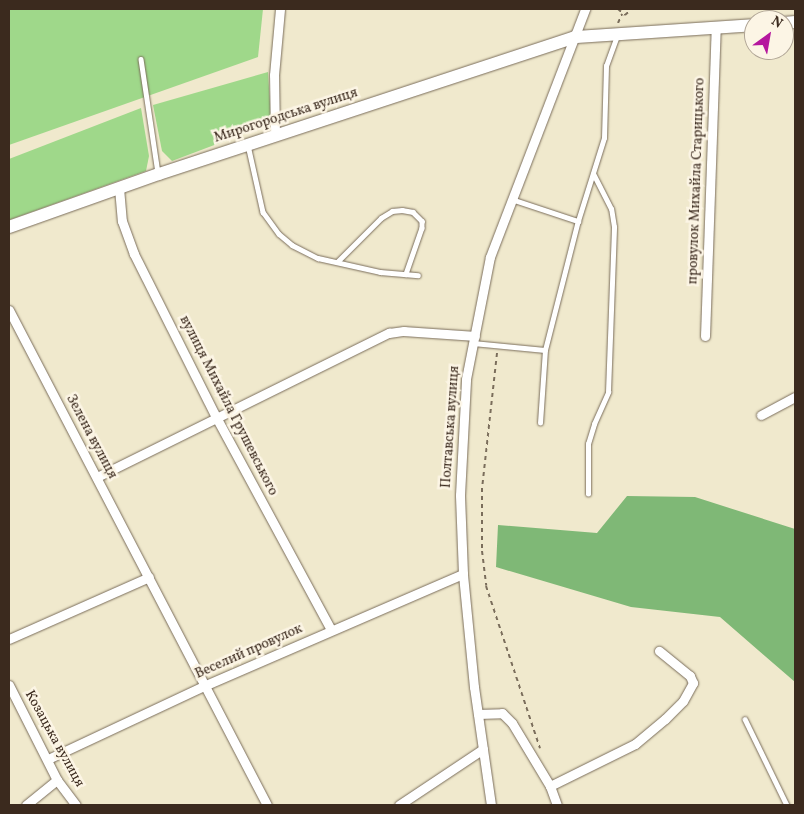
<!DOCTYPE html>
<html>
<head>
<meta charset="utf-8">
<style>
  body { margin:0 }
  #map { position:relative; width:804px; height:814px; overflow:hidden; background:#f0e9cd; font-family:Vollkorn,serif }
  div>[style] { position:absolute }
  .green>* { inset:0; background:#9fd88a }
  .forest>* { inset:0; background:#7fb876 }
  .path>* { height:2px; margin-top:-1px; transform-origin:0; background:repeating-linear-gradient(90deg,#7a6d5b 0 4px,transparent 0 8px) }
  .roads { filter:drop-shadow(0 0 1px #7a6d5b) drop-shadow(0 0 1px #7a6d5b) }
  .lane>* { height:4.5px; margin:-2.25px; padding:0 2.25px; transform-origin:2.25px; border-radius:2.25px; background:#fff }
  .street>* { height:9px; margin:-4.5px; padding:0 4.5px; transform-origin:4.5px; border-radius:4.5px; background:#fff }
  .secondary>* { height:12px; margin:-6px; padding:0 6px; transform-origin:6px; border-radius:6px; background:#fff }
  span { translate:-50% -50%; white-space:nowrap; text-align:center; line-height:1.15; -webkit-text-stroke:5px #fcf5e5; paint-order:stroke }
  .street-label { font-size:14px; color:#3b2a1e }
  .frame { position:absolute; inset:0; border:10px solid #3b2a1e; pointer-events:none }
  .north { position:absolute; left:744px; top:10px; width:50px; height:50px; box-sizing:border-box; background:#fcf5e5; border:1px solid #afa495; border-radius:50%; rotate:32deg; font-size:14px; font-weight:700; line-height:20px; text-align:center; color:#3b2a1e }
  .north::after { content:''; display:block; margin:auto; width:18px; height:22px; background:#b5179e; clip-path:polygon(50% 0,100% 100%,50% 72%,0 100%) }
</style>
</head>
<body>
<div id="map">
  <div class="green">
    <i style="clip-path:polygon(9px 9px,263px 9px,258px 57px,9px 145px)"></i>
    <i style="clip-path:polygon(268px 72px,271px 119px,267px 125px,172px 161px,162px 151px,153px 105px)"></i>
    <i style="clip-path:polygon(141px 108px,149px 156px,146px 171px,9px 220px,9px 159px)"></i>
  </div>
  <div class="forest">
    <i style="clip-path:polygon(627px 496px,695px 497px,795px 529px,795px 682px,720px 617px,631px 607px,496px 567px,498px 525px,597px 533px)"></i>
  </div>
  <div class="path">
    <i style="left:618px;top:9px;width:9px;rotate:41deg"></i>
    <i style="left:625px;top:15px;width:9px;rotate:-41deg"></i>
    <i style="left:618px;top:23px;width:10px;rotate:-66deg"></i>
    <i style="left:497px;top:353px;width:136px;rotate:96.3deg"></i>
    <i style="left:482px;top:488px;width:63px;rotate:90deg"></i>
    <i style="left:482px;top:551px;width:35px;rotate:83deg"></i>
    <i style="left:486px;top:586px;width:171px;rotate:71.6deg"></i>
  </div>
  <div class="roads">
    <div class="lane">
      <i style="left:141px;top:59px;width:115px;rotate:81.5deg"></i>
      <i style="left:248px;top:145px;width:69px;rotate:77.4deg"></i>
      <i style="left:263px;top:212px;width:27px;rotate:54deg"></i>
      <i style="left:279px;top:234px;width:17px;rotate:40deg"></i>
      <i style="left:292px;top:245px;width:29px;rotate:27deg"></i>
      <i style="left:318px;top:258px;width:64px;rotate:12.7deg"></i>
      <i style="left:380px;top:272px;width:38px;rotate:5deg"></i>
      <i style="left:511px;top:199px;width:71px;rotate:18.2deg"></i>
      <i style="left:578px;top:221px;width:87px;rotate:-72.6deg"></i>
      <i style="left:604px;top:138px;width:72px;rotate:-88.4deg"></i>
      <i style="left:606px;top:66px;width:33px;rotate:-70deg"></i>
      <i style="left:337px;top:262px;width:62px;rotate:-45deg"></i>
      <i style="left:381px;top:218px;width:13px;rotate:-32deg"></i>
      <i style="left:392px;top:211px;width:10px;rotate:-6deg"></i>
      <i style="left:402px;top:210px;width:11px;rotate:10deg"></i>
      <i style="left:413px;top:212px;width:13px;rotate:45deg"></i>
      <i style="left:422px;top:221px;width:7px;rotate:90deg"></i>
      <i style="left:422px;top:228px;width:49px;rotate:109.2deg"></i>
      <i style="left:473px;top:343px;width:72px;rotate:5.6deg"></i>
      <i style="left:545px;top:350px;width:133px;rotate:-75.7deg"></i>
      <i style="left:540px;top:423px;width:73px;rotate:-86.1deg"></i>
      <i style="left:588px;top:494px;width:50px;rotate:-90deg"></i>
      <i style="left:588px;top:444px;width:21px;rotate:-73deg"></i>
      <i style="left:594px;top:424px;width:35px;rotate:-66deg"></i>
      <i style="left:608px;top:392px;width:165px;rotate:-87.9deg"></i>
      <i style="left:614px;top:227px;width:18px;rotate:-99deg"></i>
      <i style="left:611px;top:209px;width:39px;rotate:-117deg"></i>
      <i style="left:745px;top:719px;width:96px;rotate:64deg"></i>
    </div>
    <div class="street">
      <i style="left:275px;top:136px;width:61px;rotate:-90.9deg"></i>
      <i style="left:274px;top:75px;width:66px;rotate:-84.8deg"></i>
      <i style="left:119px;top:188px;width:33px;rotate:85deg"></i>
      <i style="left:122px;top:221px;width:35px;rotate:70deg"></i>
      <i style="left:134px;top:254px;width:182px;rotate:63.3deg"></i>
      <i style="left:216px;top:417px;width:242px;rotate:61.6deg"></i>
      <i style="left:9px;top:310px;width:558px;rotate:62.47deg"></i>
      <i style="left:705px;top:336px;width:308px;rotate:-88deg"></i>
      <i style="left:761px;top:415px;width:38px;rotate:-28deg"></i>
      <i style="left:97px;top:477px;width:326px;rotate:-26.3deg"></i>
      <i style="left:389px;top:333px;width:15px;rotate:-8deg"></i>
      <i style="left:404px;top:331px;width:71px;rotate:4deg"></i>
      <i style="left:9px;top:639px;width:153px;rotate:-23.9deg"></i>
      <i style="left:9px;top:685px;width:106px;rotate:63.2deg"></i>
      <i style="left:57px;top:780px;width:31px;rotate:53deg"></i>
      <i style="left:478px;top:714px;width:24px;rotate:-2deg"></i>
      <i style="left:502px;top:713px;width:14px;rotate:45deg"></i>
      <i style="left:512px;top:723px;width:74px;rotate:58.9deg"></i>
      <i style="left:550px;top:786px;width:20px;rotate:70deg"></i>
      <i style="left:48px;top:759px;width:174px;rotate:-25.1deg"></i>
      <i style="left:206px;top:685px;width:280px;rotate:-23.4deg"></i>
      <i style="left:550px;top:786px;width:95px;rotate:-26.3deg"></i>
      <i style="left:635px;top:744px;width:39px;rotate:-40deg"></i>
      <i style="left:665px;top:719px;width:25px;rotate:-45deg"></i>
      <i style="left:683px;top:701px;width:21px;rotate:-61deg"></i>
      <i style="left:693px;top:683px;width:8px;rotate:-113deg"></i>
      <i style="left:690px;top:676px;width:40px;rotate:-141deg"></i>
      <i style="left:26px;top:805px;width:40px;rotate:-39deg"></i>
      <i style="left:399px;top:805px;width:101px;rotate:-33.7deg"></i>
      <i style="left:491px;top:805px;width:119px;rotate:-98.2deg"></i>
      <i style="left:474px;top:687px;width:114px;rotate:-95.6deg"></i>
      <i style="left:463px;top:574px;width:79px;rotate:-92.2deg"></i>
      <i style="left:460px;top:495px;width:116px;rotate:-87deg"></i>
      <i style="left:466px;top:379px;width:124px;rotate:-78.9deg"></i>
      <i style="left:490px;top:257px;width:266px;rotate:-69deg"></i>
    </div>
    <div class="secondary">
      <i style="left:784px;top:23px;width:11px;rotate:-5deg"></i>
      <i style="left:9px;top:227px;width:159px;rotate:-19.5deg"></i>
      <i style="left:159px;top:174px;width:438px;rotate:-18.2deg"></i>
      <i style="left:575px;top:37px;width:179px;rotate:-3.8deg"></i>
    </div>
  </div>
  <div class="street-label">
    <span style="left:286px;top:116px;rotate:-18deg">Мирогородська вулиця</span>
    <span style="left:697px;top:181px;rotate:-88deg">провулок Михайла Старицького</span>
    <span style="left:228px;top:406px;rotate:63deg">вулиця Михайла Грушевського</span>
    <span style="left:451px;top:427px;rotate:-86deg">Полтавська вулиця</span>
    <span style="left:91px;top:437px;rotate:62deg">Зелена вулиця</span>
    <span style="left:249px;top:652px;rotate:-24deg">Веселий провулок</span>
    <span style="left:54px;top:739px;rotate:61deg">Козацька вулиця</span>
  </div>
  <div class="frame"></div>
  <div class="north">N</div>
</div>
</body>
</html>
